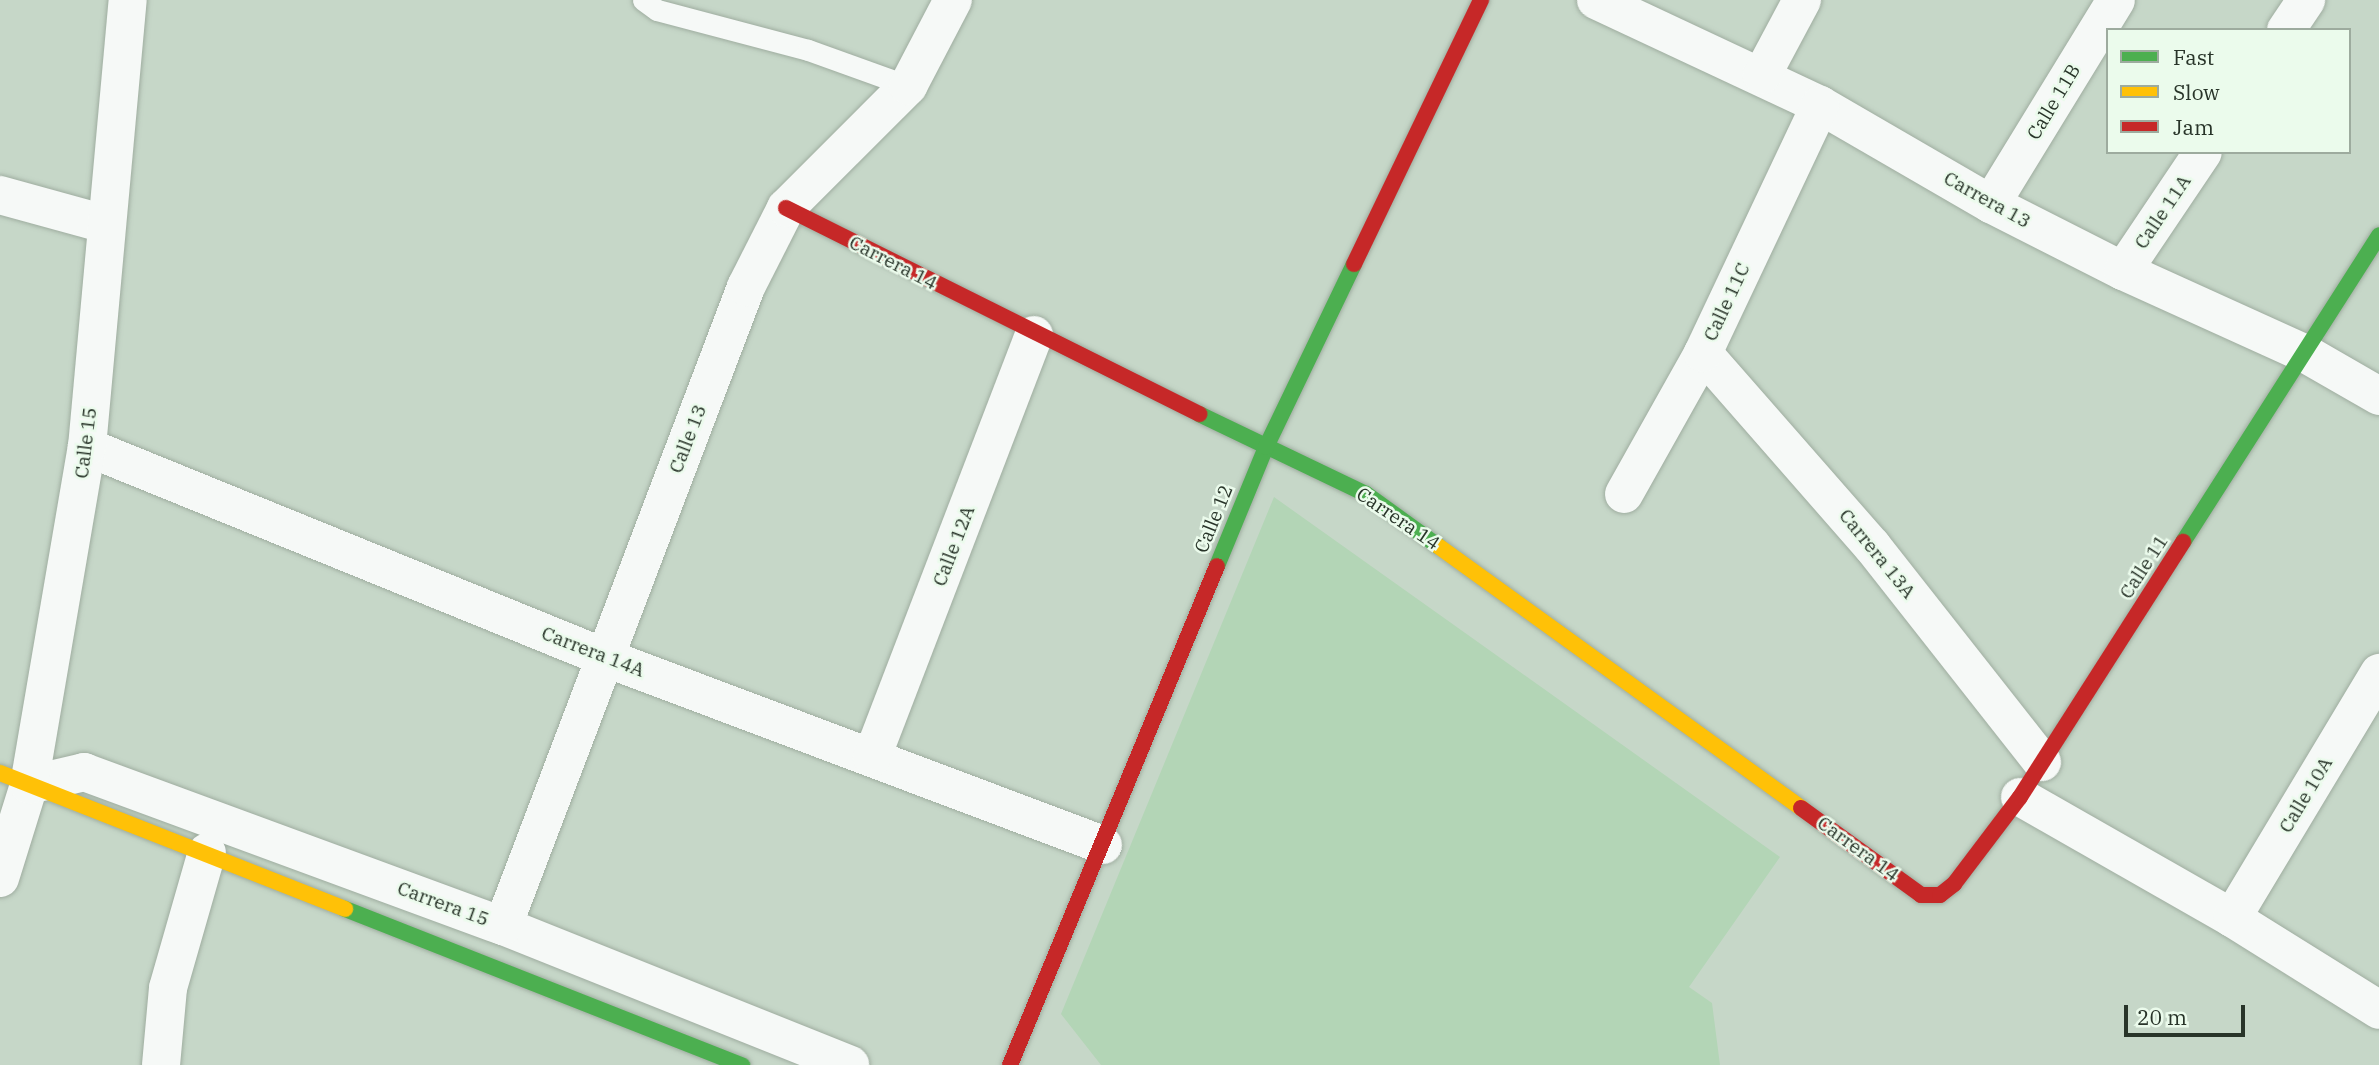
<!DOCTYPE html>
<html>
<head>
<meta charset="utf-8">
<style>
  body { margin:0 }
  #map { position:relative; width:2379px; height:1065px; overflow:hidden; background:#c6d7c8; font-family:"IBM Plex Serif",serif }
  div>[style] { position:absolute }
  .green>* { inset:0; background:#b3d5b6 }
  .roads { filter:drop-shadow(0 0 2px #9fada0) drop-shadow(0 0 2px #9fada0) }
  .lane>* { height:21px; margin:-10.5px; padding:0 10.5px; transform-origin:10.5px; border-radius:10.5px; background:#f6f9f7 }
  .street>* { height:38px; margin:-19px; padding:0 19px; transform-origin:19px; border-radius:19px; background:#f6f9f7 }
  .fast>* { height:16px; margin:-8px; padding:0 8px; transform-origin:8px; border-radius:8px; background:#4caf50 }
  .slow>* { height:16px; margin:-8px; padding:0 8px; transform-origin:8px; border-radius:8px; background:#ffc107 }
  .jam>* { height:16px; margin:-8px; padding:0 8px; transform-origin:8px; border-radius:8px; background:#c62828 }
  span { translate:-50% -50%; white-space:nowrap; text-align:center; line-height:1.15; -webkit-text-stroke:5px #ebfbec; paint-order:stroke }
  .street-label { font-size:19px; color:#283429 }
  .legend { position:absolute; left:2106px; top:28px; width:245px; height:126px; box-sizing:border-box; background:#ebfbec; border:2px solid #9dab9e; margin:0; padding:9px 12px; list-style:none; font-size:21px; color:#283429 }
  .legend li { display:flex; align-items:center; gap:14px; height:35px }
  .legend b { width:35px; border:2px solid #9dab9e }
  .scale { position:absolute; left:2124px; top:1005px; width:121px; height:32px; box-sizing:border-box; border:4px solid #283429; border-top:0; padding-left:9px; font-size:21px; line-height:24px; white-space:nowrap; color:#283429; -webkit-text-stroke:5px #ebfbec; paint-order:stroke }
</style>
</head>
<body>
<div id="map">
  <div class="green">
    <i style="clip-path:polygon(1274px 497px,1780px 857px,1689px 987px,1712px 1003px,1720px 1065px,1101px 1065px,1061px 1014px)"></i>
  </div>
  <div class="roads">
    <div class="lane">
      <i style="left:643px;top:0;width:17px;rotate:36deg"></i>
      <i style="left:657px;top:10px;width:156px;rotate:14.8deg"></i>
      <i style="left:808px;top:50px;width:106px;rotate:19.8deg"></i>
    </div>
    <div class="street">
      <i style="left:1596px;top:0;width:247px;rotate:25.1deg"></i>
      <i style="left:1820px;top:105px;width:198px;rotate:30.1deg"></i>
      <i style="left:1991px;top:204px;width:148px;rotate:26.9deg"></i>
      <i style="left:2123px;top:271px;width:201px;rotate:24.4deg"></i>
      <i style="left:2306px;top:354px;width:84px;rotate:29.9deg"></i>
      <i style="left:2286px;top:30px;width:36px;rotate:-56deg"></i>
      <i style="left:1762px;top:75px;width:85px;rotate:-61.9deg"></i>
      <i style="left:0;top:195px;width:109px;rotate:15.4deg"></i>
      <i style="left:1991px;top:204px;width:239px;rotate:-58.5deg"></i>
      <i style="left:2123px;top:271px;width:143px;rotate:-56.1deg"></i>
      <i style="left:1703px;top:353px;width:257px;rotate:48.8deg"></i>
      <i style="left:1872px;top:546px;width:275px;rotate:51.8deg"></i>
      <i style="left:87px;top:447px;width:560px;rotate:22.12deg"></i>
      <i style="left:606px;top:658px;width:531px;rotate:20.62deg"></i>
      <i style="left:1624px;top:494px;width:162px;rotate:-60.7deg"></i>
      <i style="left:1703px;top:353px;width:274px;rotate:-64.7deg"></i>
      <i style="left:872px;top:757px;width:452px;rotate:-69deg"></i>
      <i style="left:29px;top:785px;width:57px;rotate:-13.3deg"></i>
      <i style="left:84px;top:772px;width:446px;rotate:20.2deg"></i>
      <i style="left:503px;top:926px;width:374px;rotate:21.8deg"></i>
      <i style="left:2020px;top:797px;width:244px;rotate:29.7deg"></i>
      <i style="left:2232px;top:918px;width:173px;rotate:32deg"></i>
      <i style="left:0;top:878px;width:97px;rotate:-72.7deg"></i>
      <i style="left:29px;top:785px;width:343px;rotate:-80.3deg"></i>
      <i style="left:87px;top:447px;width:449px;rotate:-84.8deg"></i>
      <i style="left:2232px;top:918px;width:286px;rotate:-59deg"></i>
      <i style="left:503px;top:926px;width:684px;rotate:-69.18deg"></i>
      <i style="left:746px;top:287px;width:89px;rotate:-63.1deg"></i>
      <i style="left:786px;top:208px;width:173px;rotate:-45deg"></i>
      <i style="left:908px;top:86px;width:97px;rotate:-62.4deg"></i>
      <i style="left:161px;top:1065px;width:77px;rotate:-84.8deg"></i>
      <i style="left:168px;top:988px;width:141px;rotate:-74deg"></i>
    </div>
    <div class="fast">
      <i style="left:1199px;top:414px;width:185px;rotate:25.6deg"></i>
      <i style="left:1366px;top:494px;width:89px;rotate:35.8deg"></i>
      <i style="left:2183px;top:542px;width:364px;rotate:-57.4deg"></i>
      <i style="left:1217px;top:566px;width:129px;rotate:-67.6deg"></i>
      <i style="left:1266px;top:447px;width:203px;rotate:-64.3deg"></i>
      <i style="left:345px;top:909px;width:427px;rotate:21.5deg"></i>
    </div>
    <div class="slow">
      <i style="left:1438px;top:546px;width:448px;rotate:35.8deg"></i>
      <i style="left:0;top:773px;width:371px;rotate:21.5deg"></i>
    </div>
    <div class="jam">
      <i style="left:786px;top:208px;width:462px;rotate:26.5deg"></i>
      <i style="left:1354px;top:264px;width:293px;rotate:-64.3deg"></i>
      <i style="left:1801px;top:808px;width:148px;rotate:35.9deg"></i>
      <i style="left:1921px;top:895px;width:19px"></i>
      <i style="left:1940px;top:895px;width:18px;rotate:-38deg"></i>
      <i style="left:1954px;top:884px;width:109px;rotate:-52.8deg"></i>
      <i style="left:2020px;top:797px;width:303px;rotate:-57.4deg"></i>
      <i style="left:1010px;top:1065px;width:540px;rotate:-67.47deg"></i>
    </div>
  </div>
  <div class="street-label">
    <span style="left:2054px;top:102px;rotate:-59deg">Calle 11B</span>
    <span style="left:1987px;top:200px;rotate:29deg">Carrera 13</span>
    <span style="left:2163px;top:212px;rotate:-56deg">Calle 11A</span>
    <span style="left:893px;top:263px;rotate:27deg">Carrera 14</span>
    <span style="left:1727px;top:302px;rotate:-65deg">Calle 11C</span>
    <span style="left:688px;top:439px;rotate:-69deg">Calle 13</span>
    <span style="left:86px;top:443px;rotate:-83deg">Calle 15</span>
    <span style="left:1214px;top:519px;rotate:-68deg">Calle 12</span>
    <span style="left:1398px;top:519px;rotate:34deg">Carrera 14</span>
    <span style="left:954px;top:546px;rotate:-69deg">Calle 12A</span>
    <span style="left:1877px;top:554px;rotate:51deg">Carrera 13A</span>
    <span style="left:2144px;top:567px;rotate:-57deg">Calle 11</span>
    <span style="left:593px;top:652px;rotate:21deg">Carrera 14A</span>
    <span style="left:2306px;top:795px;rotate:-59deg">Calle 10A</span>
    <span style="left:1858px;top:849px;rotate:36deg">Carrera 14</span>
    <span style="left:443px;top:904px;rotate:20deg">Carrera 15</span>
  </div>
  <ul class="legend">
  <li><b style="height:9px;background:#4caf50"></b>Fast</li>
  <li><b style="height:9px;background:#ffc107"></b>Slow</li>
  <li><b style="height:9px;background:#c62828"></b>Jam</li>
  </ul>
  <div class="scale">20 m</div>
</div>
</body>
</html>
